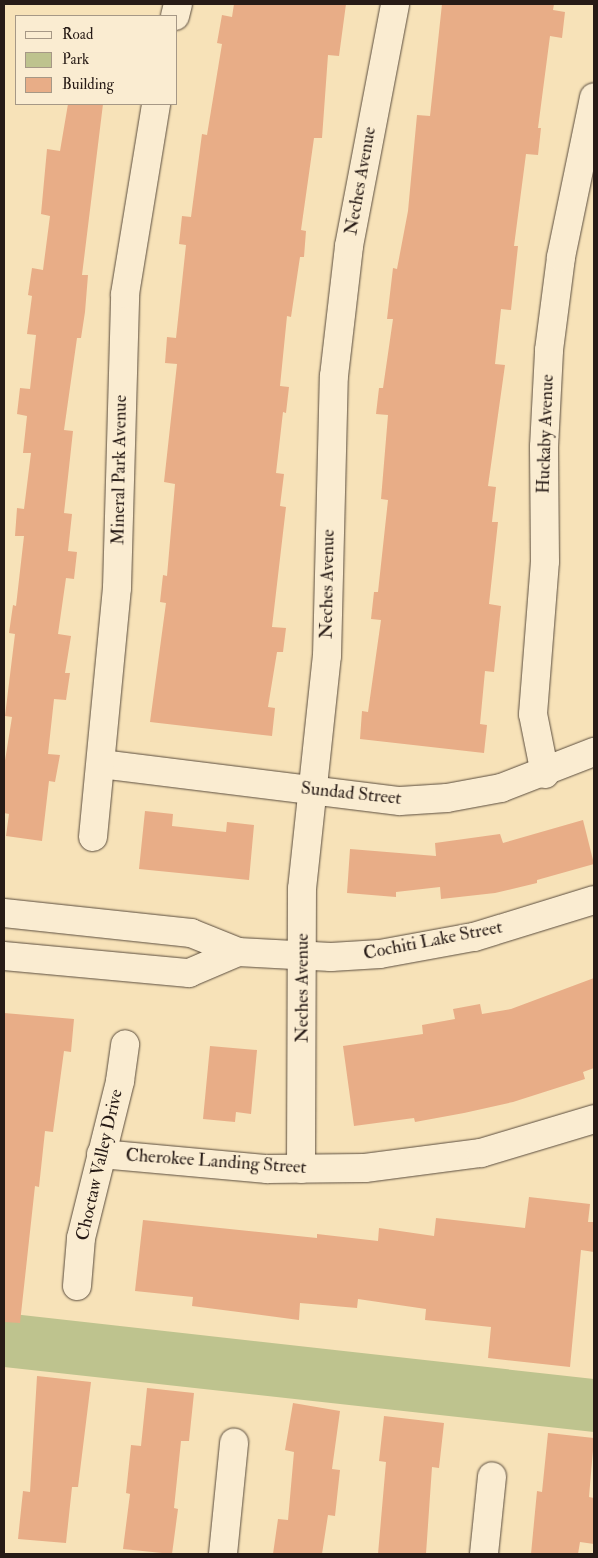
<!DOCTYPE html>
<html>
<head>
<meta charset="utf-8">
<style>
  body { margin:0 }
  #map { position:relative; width:598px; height:1558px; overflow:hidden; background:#f7e2b8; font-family:"IM FELL Double Pica",serif }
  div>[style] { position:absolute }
  .green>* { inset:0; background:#bec38e }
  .building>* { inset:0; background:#e8ad87 }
  .roads { filter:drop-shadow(0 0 1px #5b4d3e) drop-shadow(0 0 1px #5b4d3e) }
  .minor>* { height:28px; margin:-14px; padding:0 14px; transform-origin:14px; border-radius:14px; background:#faecd1 }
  span { translate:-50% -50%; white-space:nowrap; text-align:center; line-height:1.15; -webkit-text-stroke:4px #faecd1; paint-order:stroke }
  .street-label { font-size:18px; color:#271b16 }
  .frame { position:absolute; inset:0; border:5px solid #271b16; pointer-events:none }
  .legend { position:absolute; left:15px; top:15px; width:162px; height:90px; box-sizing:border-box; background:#faecd1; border:1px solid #a69886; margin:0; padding:6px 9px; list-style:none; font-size:15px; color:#271b16 }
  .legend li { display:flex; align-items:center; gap:10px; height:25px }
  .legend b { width:25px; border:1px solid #a69886 }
</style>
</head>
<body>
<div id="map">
  <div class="green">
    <i style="clip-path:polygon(4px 1313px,594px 1379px,594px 1432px,4px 1367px)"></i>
  </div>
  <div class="building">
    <i style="clip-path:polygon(234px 4px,346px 4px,339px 56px,328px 55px,322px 138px,314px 138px,301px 230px,306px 231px,304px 257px,300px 257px,291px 317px,287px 316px,280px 386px,289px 387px,286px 413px,283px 412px,276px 473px,284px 474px,280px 506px,286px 507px,272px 627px,286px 628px,283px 652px,277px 652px,268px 707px,275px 708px,272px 736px,150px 722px,166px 603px,160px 602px,163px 575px,167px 576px,175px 484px,164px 482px,177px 364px,165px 363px,167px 337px,176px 338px,186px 245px,179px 244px,182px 216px,191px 217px,202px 134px,207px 135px,222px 44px,217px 43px,222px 15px,232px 17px)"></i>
    <i style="clip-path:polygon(442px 4px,554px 4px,553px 10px,565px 12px,562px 38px,550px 36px,538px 128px,541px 128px,538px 155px,526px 154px,514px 246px,518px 246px,511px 310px,501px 309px,495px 364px,505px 365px,488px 486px,496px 487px,492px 522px,498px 522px,489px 604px,501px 606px,494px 672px,485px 671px,480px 724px,487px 725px,484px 753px,360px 739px,362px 711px,368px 712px,381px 620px,371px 619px,374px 592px,378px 592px,388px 500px,381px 499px,388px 415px,376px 414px,379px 388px,383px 388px,393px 319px,387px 319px,393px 268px,397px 269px,408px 211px,417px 115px,430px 116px)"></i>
    <i style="clip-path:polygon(68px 104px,103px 104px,82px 275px,88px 275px,85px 312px,81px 338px,77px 338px,64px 430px,73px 431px,64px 513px,72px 514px,68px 551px,77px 552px,74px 579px,66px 578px,58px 634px,71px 636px,65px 673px,70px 673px,66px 700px,54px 699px,48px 754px,60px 755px,55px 782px,49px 781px,42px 841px,6px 836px,9px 814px,4px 813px,4px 767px,12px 717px,5px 716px,15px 634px,9px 633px,13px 605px,16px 606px,24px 536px,15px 536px,17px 508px,24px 509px,31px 453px,23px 453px,27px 416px,17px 414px,20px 388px,30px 389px,36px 335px,27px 334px,32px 296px,28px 295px,32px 268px,43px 270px,50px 216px,41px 214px,47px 149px,60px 151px)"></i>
    <i style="clip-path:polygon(145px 811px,173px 814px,172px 826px,226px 832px,227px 822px,254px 825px,249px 880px,139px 869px)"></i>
    <i style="clip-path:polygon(583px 820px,594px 864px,537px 880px,537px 883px,495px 893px,441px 899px,440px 887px,396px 892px,396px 897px,347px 893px,350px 849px,436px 856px,435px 843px,500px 834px,503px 843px)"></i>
    <i style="clip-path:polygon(594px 978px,594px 1068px,583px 1072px,585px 1079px,513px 1102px,464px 1113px,415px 1122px,414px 1118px,354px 1126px,343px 1046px,423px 1034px,422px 1025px,455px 1019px,453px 1009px,480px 1004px,482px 1014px,511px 1009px)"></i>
    <i style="clip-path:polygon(4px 1013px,74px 1019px,71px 1052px,64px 1051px,53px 1132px,45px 1131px,39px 1187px,35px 1186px,20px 1323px,4px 1322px)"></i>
    <i style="clip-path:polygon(210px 1046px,257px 1050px,251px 1114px,236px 1112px,235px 1122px,203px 1119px)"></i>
    <i style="clip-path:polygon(529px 1197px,590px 1204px,588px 1222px,594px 1222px,594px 1252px,581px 1250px,570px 1367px,488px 1358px,491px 1327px,425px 1320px,426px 1309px,358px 1299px,357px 1308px,300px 1303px,299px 1320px,192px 1306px,193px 1297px,135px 1291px,143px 1220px,317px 1238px,317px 1234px,378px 1241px,379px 1228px,434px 1236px,436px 1218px,525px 1228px)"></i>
    <i style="clip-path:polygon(37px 1376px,91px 1382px,78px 1487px,72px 1487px,66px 1543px,18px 1539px,23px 1491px,30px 1492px)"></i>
    <i style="clip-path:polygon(147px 1388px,194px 1393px,189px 1441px,181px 1441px,174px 1508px,178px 1509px,172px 1554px,123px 1549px,130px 1494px,126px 1493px,131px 1445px,141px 1446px)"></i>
    <i style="clip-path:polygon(293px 1403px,340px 1411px,332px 1469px,340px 1470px,335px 1516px,328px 1515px,322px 1554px,273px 1554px,278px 1519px,288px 1520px,294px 1452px,285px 1450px)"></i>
    <i style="clip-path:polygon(384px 1416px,444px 1423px,439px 1468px,432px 1467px,426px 1554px,378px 1554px,386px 1462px,379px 1461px)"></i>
    <i style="clip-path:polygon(548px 1433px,594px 1438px,589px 1497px,594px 1498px,594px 1544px,580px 1542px,578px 1554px,531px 1554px,537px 1491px,542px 1492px)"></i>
  </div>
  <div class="roads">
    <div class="minor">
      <i style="left:175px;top:16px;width:12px;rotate:-76deg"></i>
      <i style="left:101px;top:764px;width:301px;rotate:7.1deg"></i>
      <i style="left:400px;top:801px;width:47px;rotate:-3.7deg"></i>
      <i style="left:447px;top:798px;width:55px;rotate:-10.5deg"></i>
      <i style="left:501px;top:788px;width:100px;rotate:-21.2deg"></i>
      <i style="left:545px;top:774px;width:61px;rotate:-101.3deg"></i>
      <i style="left:533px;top:714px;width:153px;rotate:-85.5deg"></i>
      <i style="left:545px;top:561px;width:114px;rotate:-90.5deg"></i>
      <i style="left:544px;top:447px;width:97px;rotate:-87deg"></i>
      <i style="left:549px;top:350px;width:94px;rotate:-82.6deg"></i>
      <i style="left:561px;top:257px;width:163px;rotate:-78.3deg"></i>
      <i style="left:93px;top:837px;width:250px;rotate:-84.5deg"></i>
      <i style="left:117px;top:588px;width:294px;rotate:-88.4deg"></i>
      <i style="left:125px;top:294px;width:193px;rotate:-80.7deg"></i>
      <i style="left:4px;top:913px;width:188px;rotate:6.1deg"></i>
      <i style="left:191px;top:933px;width:51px;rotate:22deg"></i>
      <i style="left:238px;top:952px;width:93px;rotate:3.1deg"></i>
      <i style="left:331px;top:957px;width:49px;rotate:-3.5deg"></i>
      <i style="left:380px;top:954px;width:96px;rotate:-10.3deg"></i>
      <i style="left:474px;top:937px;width:126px;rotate:-17.1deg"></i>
      <i style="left:4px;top:956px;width:186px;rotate:5.3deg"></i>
      <i style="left:189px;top:973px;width:53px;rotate:-23.2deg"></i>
      <i style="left:101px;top:1154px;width:167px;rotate:5.2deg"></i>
      <i style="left:267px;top:1169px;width:98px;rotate:-0.6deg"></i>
      <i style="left:365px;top:1168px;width:117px;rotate:-7.4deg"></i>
      <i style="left:481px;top:1153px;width:118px;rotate:-16.7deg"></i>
      <i style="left:301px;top:1169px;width:280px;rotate:-89.8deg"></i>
      <i style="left:302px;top:889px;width:234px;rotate:-83.9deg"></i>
      <i style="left:327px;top:656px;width:280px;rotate:-88.6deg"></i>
      <i style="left:334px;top:376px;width:131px;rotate:-83.4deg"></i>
      <i style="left:349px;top:246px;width:246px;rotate:-79.2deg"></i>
      <i style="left:77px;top:1286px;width:48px;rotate:-85.2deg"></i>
      <i style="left:81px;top:1238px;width:162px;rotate:-76deg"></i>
      <i style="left:120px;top:1081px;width:37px;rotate:-82deg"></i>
      <i style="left:223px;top:1554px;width:112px;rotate:-84.3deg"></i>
      <i style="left:484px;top:1554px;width:78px;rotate:-84.1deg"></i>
    </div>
  </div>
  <div class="street-label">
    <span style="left:361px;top:181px;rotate:-80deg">Neches Avenue</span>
    <span style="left:546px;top:434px;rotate:-88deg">Huckaby Avenue</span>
    <span style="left:120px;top:470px;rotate:-89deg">Mineral Park Avenue</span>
    <span style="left:328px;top:584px;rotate:-89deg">Neches Avenue</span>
    <span style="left:351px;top:794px;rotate:6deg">Sundad Street</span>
    <span style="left:433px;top:941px;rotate:-11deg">Cochiti Lake Street</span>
    <span style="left:303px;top:988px;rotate:-90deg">Neches Avenue</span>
    <span style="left:216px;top:1162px;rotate:4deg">Cherokee Landing Street</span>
    <span style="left:100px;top:1165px;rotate:-77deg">Choctaw Valley Drive</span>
  </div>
  <div class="frame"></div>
  <ul class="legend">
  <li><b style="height:6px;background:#faecd1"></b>Road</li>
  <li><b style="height:14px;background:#bec38e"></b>Park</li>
  <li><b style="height:14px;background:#e8ad87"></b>Building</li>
  </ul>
</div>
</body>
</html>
